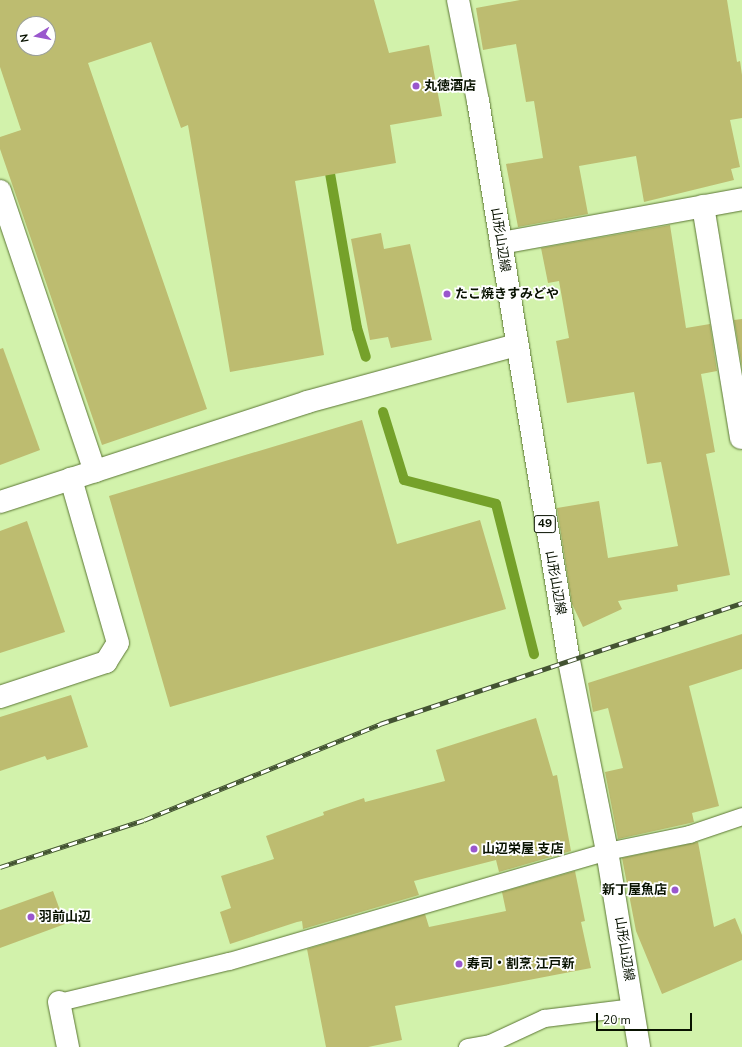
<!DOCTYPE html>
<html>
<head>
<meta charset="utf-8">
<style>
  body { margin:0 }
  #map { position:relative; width:742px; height:1047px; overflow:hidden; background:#d2f2ab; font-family:"Nunito Sans","Noto Sans JP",sans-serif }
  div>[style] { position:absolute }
  .stream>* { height:10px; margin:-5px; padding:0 5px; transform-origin:5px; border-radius:5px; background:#75a12a }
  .building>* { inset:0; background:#bdbc70 }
  .roads { filter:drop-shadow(0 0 1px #5b7634) drop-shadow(0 0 1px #5b7634) }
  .lane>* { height:17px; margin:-8.5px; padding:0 8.5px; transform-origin:8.5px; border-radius:8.5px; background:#fff }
  .street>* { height:22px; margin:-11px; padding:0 11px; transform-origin:11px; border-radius:11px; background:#fff }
  .secondary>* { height:22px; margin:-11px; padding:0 11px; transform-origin:11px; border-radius:11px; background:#fff }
  .primary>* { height:22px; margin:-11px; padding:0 11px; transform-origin:11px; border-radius:11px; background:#fff }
  .rail>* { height:4.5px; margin-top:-2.25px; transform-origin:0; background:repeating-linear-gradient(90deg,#fff 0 9px,#435332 0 18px); box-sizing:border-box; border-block:1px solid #435332 }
  .dots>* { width:11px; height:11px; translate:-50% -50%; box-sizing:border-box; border:2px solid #fff; border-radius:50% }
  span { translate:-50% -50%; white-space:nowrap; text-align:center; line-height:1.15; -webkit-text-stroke:3.5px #fff; paint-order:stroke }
  .shield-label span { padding:1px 3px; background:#fff; border:1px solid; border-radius:3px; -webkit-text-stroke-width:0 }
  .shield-label { font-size:12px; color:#081200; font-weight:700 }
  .poi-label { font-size:13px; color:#081200; font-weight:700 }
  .left { translate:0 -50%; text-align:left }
  .right { translate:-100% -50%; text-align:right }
  .street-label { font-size:13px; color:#081200 }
  .north { position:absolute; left:16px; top:16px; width:40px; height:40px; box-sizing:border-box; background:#fff; border:1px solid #9ca099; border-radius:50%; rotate:260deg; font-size:11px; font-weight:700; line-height:16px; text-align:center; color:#081200 }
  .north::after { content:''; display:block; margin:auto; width:14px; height:18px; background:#9a57cd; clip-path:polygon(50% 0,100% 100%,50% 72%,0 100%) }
  .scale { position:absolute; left:596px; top:1013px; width:96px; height:18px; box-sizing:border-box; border:2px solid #081200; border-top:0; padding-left:5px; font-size:12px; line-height:14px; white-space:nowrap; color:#081200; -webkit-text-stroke:3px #fff; paint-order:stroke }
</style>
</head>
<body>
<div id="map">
  <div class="stream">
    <i style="left:328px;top:162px;width:169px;rotate:80.1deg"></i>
    <i style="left:357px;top:328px;width:30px;rotate:73deg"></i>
    <i style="left:383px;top:412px;width:71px;rotate:72.8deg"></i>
    <i style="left:404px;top:480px;width:95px;rotate:14.6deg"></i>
    <i style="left:496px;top:504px;width:155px;rotate:75.8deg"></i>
  </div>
  <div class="building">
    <i style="clip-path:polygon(evenodd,0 0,374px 0,389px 53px,429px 45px,442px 116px,390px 125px,396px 163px,295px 181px,324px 355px,230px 372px,188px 125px,181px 128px,151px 42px,88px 63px,207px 409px,102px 445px,0 149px,0 137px,21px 130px,0 67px,0 0,24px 24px,48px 24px,48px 48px,24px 48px,24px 24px)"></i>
    <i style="clip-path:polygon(520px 0,727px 0,737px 62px,740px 61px,742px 75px,742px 118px,730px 120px,740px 167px,731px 169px,734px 180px,644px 202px,636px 156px,579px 166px,588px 214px,518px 227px,506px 164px,543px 158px,534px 101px,526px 102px,516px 44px,483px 50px,476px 8px)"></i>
    <i style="clip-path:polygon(670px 225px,686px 328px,710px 324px,717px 371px,701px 374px,715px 452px,706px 454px,730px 575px,677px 585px,678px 591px,618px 601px,622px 609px,583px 627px,572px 604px,557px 508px,599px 501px,608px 558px,678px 546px,661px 462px,647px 464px,634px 392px,567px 403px,556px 341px,569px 338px,559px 281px,548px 283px,541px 248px)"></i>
    <i style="clip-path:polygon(381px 233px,384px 249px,410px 244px,432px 340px,391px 348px,388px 337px,370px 340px,351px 239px)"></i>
    <i style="clip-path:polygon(742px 319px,742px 367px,734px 320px)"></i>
    <i style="clip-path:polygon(3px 348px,40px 450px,0 465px,0 349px)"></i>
    <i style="clip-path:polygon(362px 420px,397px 544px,480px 520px,506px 609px,170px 707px,109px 496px)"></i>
    <i style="clip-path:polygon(27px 521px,65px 632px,0 653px,0 531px)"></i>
    <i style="clip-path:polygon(742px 634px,742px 669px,689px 686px,719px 806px,692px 813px,694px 822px,686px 824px,618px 839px,605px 772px,623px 768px,608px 708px,593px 712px,588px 683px)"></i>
    <i style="clip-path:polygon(71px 695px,88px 747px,47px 760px,45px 756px,0 771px,0 717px)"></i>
    <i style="clip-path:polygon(536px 718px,553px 776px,557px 775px,571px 851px,499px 872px,496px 860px,414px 881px,419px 895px,303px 929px,302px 921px,297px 922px,230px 944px,220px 912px,231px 908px,221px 876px,274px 859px,266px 836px,324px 815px,323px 812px,364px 798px,365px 802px,445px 781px,436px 750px)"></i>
    <i style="clip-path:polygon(698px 842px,714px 927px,735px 918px,742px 935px,742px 960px,662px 994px,636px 931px,622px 858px)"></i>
    <i style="clip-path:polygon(575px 871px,585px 921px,581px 922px,591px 968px,395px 1006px,402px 1040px,368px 1047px,326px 1047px,307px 949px,425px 914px,429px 927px,506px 911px,502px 892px)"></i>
    <i style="clip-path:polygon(53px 891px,65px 924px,0 948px,0 910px)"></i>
  </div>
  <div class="roads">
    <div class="lane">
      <i style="left:59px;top:1002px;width:175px;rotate:-13.6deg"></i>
      <i style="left:229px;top:961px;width:394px;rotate:-16.2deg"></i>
      <i style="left:607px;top:851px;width:84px;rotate:-11.7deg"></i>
      <i style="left:689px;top:834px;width:56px;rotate:-18.8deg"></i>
      <i style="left:467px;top:1047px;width:23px;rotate:-10deg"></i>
      <i style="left:490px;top:1043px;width:60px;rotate:-24.8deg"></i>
      <i style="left:544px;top:1018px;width:90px;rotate:-7deg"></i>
    </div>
    <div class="street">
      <i style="left:0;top:191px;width:296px;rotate:71.3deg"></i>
      <i style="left:703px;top:206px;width:235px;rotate:80.7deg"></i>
      <i style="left:501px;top:243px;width:245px;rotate:-10.3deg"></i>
      <i style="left:0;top:502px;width:323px;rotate:-18deg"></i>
      <i style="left:307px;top:402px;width:218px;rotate:-15.2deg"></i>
      <i style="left:0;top:697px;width:112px;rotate:-18.3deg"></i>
      <i style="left:106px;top:662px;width:22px;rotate:-58deg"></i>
      <i style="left:118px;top:643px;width:171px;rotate:-106deg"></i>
    </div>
    <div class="secondary">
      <i style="left:59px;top:1002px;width:46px;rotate:78.7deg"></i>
    </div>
    <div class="primary">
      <i style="left:458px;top:0;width:103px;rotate:78.8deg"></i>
      <i style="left:478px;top:101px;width:567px;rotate:80.77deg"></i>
      <i style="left:569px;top:661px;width:194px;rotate:78.7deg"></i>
      <i style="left:607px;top:851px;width:199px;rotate:80.7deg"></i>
    </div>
  </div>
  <div class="rail">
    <i style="left:0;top:867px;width:151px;rotate:-18.1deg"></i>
    <i style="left:144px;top:820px;width:255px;rotate:-22.1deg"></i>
    <i style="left:380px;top:724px;width:382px;rotate:-18.5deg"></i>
  </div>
  <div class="dots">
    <i style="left:416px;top:86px;background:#9a57cd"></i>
    <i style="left:447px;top:294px;background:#9a57cd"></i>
    <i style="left:474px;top:849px;background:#9a57cd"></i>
    <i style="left:675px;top:890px;background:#9a57cd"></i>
    <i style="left:31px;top:917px;background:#9a57cd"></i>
    <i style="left:459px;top:964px;background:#9a57cd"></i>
  </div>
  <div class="shield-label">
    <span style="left:545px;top:524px">49</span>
  </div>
  <div class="poi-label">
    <span class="left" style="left:424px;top:86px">丸徳酒店</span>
    <span class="left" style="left:455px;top:294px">たこ焼きすみどや</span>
    <span class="left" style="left:482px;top:849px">山辺栄屋 支店</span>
    <span class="right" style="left:667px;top:890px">新丁屋魚店</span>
    <span class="left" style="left:39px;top:917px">羽前山辺</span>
    <span class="left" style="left:467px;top:964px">寿司・割烹 江戸新</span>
  </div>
  <div class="street-label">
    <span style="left:500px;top:240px;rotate:81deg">山形山辺線</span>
    <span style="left:555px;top:583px;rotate:80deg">山形山辺線</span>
    <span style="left:624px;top:949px;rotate:81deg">山形山辺線</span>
  </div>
  <div class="north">N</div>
  <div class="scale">20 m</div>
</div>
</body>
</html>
